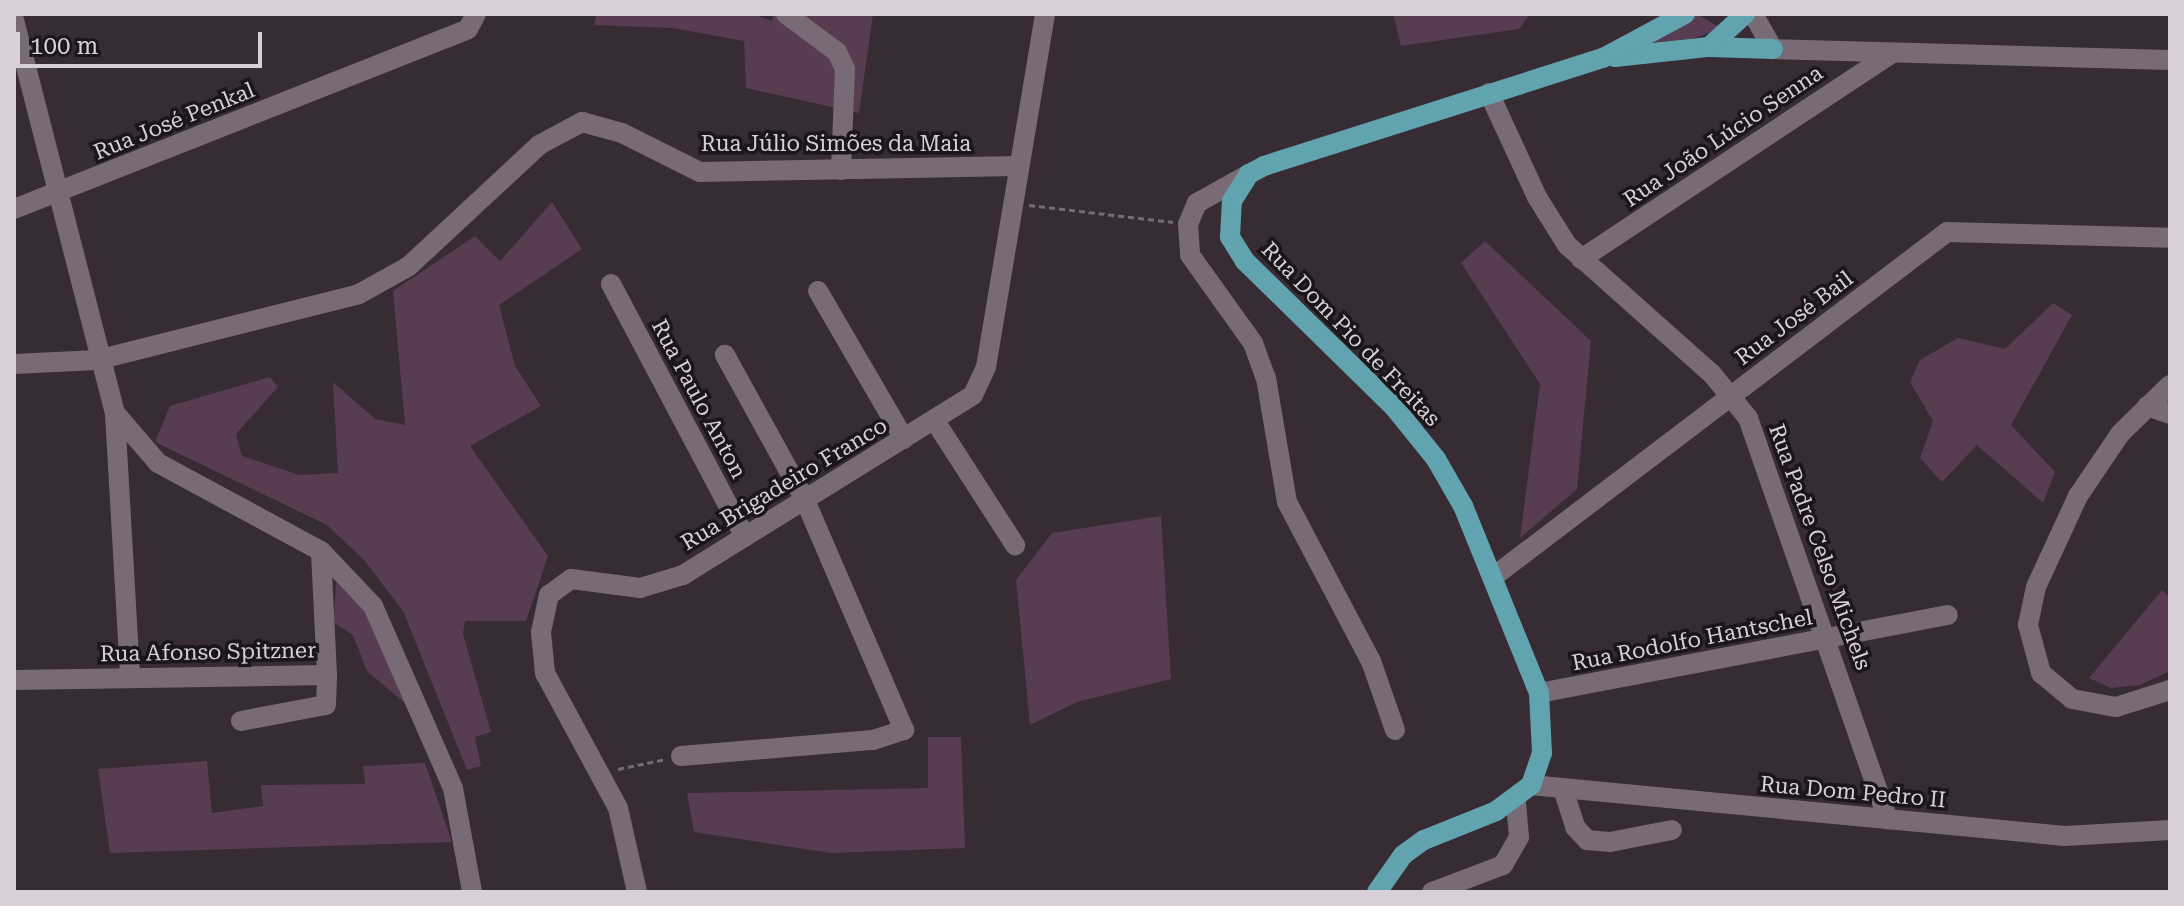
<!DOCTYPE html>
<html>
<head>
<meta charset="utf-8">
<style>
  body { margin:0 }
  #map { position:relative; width:2184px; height:906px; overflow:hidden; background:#372b34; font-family:"Roboto Serif",serif }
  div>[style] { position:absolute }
  .green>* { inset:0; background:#573c52 }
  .path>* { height:3px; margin-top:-1.5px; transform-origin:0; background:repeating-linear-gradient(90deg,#756b73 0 6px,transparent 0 10px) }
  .minor>* { height:20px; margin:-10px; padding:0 10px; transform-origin:10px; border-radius:10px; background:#786b75 }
  .major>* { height:20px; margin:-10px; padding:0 10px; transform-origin:10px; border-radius:10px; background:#61a3af }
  span { translate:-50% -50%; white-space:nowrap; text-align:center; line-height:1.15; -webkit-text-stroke:7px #1b161a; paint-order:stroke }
  .street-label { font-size:22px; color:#d8d0d6 }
  .frame { position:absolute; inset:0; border:16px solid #d8d0d6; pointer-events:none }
  .scale { position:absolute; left:16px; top:32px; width:246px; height:36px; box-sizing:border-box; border:4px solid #d8d0d6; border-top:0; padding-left:10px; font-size:24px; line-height:28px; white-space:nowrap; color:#d8d0d6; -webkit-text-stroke:6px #1b161a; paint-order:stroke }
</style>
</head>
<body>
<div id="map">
  <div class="green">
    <i style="clip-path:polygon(597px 14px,752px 14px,772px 21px,774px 14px,873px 14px,859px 113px,746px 88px,744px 41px,673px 28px,594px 25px)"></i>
    <i style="clip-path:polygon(1393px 14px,1530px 14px,1519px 29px,1401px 46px)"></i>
    <i style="clip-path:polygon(1697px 14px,1722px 29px,1691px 39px,1640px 44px)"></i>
    <i style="clip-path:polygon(552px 202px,582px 249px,499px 305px,515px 366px,541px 406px,470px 446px,548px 556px,526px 621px,465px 621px,463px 634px,491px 732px,475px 737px,481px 766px,467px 770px,403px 611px,364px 560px,327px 525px,155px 442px,170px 406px,270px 377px,278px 387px,236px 434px,242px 456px,299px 475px,338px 473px,333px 382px,375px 419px,405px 425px,393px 291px,475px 236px,500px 261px)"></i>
    <i style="clip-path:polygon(1485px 241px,1591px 341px,1577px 489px,1520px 538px,1540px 384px,1461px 263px)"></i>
    <i style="clip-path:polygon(2053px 303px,2072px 315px,2011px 425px,2055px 472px,2043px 503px,1977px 445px,1942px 482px,1920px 458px,1933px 421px,1910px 382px,1920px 360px,1958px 338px,2005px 349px)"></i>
    <i style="clip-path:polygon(1161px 516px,1171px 679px,1077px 702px,1030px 725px,1016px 580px,1052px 533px)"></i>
    <i style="clip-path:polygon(336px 582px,366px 612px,406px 704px,367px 671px,353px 635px,334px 623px)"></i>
    <i style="clip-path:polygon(2162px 590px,2170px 598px,2170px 671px,2140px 685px,2111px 688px,2089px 678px)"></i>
    <i style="clip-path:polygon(928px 737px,961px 737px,965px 848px,831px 853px,694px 832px,687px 793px,928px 788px)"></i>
    <i style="clip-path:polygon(207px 761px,212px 813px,263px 806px,261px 785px,365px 784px,363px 766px,425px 763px,452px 842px,110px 853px,98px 769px)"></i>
  </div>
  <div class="path">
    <i style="left:1029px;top:205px;width:145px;rotate:6.7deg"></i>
    <i style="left:618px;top:769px;width:49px;rotate:-11.8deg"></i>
  </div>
  <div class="minor">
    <i style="left:786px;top:14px;width:64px;rotate:36.7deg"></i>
    <i style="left:837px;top:52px;width:19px;rotate:65deg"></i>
    <i style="left:845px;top:69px;width:101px;rotate:92.3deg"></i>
    <i style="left:1753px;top:14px;width:40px;rotate:60.3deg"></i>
    <i style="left:1773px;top:49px;width:397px;rotate:1.6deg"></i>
    <i style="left:14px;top:20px;width:406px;rotate:75.6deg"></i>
    <i style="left:115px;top:413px;width:66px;rotate:49.3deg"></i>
    <i style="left:158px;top:463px;width:185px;rotate:28.4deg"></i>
    <i style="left:321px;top:551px;width:76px;rotate:46.6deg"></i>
    <i style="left:373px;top:606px;width:199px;rotate:66.3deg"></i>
    <i style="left:453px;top:788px;width:106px;rotate:79.6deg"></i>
    <i style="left:1489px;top:93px;width:115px;rotate:65.2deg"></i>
    <i style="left:1537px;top:197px;width:57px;rotate:58deg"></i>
    <i style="left:1567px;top:245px;width:194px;rotate:41.7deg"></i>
    <i style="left:1712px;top:374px;width:57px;rotate:50.7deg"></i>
    <i style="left:1748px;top:418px;width:425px;rotate:70.8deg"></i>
    <i style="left:1249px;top:174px;width:60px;rotate:150.9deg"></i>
    <i style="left:1197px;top:203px;width:23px;rotate:113deg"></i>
    <i style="left:1188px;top:224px;width:31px;rotate:86deg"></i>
    <i style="left:1190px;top:255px;width:108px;rotate:54.4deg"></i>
    <i style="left:1253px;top:343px;width:37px;rotate:70deg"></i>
    <i style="left:1266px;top:378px;width:126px;rotate:80.4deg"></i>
    <i style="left:1287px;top:502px;width:180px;rotate:62.2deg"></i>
    <i style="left:1371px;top:661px;width:73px;rotate:70.8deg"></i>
    <i style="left:14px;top:209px;width:488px;rotate:-21.6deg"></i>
    <i style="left:468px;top:29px;width:17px;rotate:-62deg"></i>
    <i style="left:1581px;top:259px;width:373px;rotate:-33.5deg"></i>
    <i style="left:611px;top:284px;width:286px;rotate:62.1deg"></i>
    <i style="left:818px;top:291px;width:171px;rotate:59.8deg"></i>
    <i style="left:14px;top:364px;width:83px;rotate:-2.8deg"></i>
    <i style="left:97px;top:360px;width:270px;rotate:-14.1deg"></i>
    <i style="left:359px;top:294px;width:57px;rotate:-29.2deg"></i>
    <i style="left:409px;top:266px;width:178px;rotate:-42.9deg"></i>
    <i style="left:539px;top:145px;width:49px;rotate:-28.1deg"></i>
    <i style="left:582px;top:122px;width:41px;rotate:15.4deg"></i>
    <i style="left:622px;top:133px;width:87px;rotate:26.6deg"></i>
    <i style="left:700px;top:172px;width:319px;rotate:-1.1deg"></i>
    <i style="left:2170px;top:385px;width:70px;rotate:135.6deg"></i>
    <i style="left:2120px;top:434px;width:75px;rotate:124.1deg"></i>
    <i style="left:2078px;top:496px;width:100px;rotate:114.8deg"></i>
    <i style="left:2036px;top:587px;width:39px;rotate:102deg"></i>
    <i style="left:2028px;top:625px;width:50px;rotate:74.8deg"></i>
    <i style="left:2041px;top:673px;width:40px;rotate:40deg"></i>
    <i style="left:2072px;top:699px;width:45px;rotate:10.3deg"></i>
    <i style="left:2116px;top:707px;width:57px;rotate:-17.5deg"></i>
    <i style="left:2147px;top:406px;width:24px;rotate:19deg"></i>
    <i style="left:115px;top:414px;width:264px;rotate:86.7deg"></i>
    <i style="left:935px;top:421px;width:148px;rotate:57.2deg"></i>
    <i style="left:1493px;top:577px;width:570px;rotate:-37.23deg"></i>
    <i style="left:1947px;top:232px;width:223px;rotate:1.5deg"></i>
    <i style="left:14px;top:680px;width:313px;rotate:-0.9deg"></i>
    <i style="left:327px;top:675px;width:124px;rotate:-92.8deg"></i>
    <i style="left:1539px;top:693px;width:416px;rotate:-10.8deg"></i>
    <i style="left:241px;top:721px;width:86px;rotate:-10.7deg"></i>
    <i style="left:326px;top:705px;width:30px;rotate:-88deg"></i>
    <i style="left:681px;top:756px;width:193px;rotate:-4.8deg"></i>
    <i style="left:873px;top:740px;width:33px;rotate:-18deg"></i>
    <i style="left:904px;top:730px;width:250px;rotate:-113.3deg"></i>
    <i style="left:805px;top:500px;width:166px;rotate:-118.9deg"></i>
    <i style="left:1531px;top:785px;width:536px;rotate:5.46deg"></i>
    <i style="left:2065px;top:836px;width:105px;rotate:-3.3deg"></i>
    <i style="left:1563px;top:789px;width:40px;rotate:72deg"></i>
    <i style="left:1575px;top:827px;width:18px;rotate:47deg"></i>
    <i style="left:1587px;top:840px;width:23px;rotate:5deg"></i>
    <i style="left:1610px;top:842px;width:63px;rotate:-11deg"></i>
    <i style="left:637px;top:892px;width:86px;rotate:-102.7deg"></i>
    <i style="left:618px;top:808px;width:153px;rotate:-118.4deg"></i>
    <i style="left:545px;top:673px;width:41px;rotate:-95.6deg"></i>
    <i style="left:541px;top:632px;width:38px;rotate:-78deg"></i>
    <i style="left:549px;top:595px;width:27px;rotate:-36deg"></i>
    <i style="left:571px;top:579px;width:70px;rotate:7.4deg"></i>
    <i style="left:640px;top:588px;width:45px;rotate:-16.8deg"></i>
    <i style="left:683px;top:575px;width:341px;rotate:-31.8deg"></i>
    <i style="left:973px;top:395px;width:31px;rotate:-65deg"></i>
    <i style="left:986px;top:367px;width:358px;rotate:-80.5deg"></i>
    <i style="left:1432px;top:892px;width:76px;rotate:-20.8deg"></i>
    <i style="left:1503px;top:865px;width:32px;rotate:-60deg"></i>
    <i style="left:1519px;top:837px;width:37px;rotate:-95deg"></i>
  </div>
  <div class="major">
    <i style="left:1709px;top:47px;width:64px;rotate:1.8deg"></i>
    <i style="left:1615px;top:57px;width:95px;rotate:-6.1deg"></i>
    <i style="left:1709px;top:47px;width:49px;rotate:-42.5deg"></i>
    <i style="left:1377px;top:892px;width:45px;rotate:-54.9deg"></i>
    <i style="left:1403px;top:855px;width:26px;rotate:-36deg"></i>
    <i style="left:1424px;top:840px;width:78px;rotate:-21.9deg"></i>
    <i style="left:1496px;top:811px;width:44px;rotate:-36.6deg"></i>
    <i style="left:1531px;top:785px;width:34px;rotate:-71deg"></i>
    <i style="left:1542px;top:753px;width:60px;rotate:-92.9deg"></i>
    <i style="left:1539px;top:693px;width:202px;rotate:-112.1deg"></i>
    <i style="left:1463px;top:506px;width:54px;rotate:-119.9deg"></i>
    <i style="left:1436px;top:459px;width:67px;rotate:-128.9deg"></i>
    <i style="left:1394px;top:407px;width:209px;rotate:-135.6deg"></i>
    <i style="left:1245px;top:261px;width:28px;rotate:-122deg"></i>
    <i style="left:1230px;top:237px;width:36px;rotate:-87deg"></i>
    <i style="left:1232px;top:201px;width:32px;rotate:-58deg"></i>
    <i style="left:1249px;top:174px;width:17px;rotate:-28deg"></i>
    <i style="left:1264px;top:166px;width:356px;rotate:-17.7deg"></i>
    <i style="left:1603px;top:58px;width:93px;rotate:-28.2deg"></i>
  </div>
  <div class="street-label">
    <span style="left:174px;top:121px;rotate:-22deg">Rua José Penkal</span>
    <span style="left:1723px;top:136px;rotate:-34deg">Rua João Lúcio Senna</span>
    <span style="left:836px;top:144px">Rua Júlio Simões da Maia</span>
    <span style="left:1794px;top:318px;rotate:-37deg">Rua José Bail</span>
    <span style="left:1351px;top:334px;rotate:46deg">Rua Dom Pio de Freitas</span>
    <span style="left:699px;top:399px;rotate:62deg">Rua Paulo Anton</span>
    <span style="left:784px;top:484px;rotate:-31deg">Rua Brigadeiro Franco</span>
    <span style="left:1820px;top:547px;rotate:70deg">Rua Padre Celso Michels</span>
    <span style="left:1692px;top:640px;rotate:-11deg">Rua Rodolfo Hantschel</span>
    <span style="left:208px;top:652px;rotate:-1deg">Rua Afonso Spitzner</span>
    <span style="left:1853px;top:792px;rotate:5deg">Rua Dom Pedro II</span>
  </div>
  <div class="frame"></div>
  <div class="scale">100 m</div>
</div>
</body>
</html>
